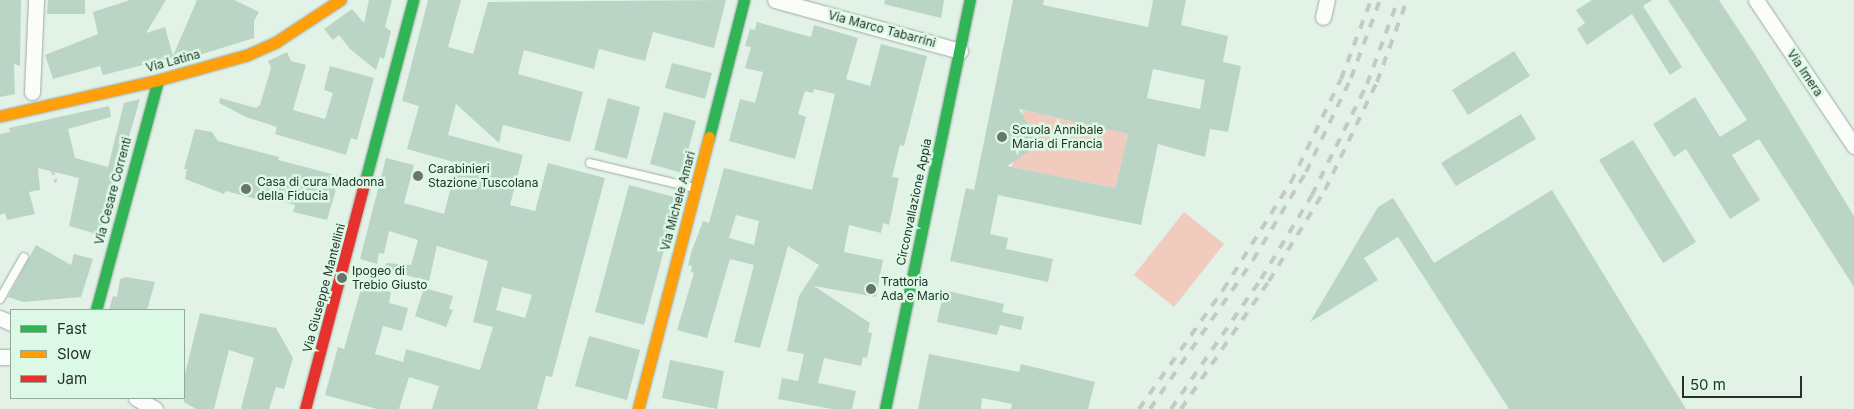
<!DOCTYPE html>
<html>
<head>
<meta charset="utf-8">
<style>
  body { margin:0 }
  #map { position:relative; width:1854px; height:409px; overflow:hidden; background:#e2f2e7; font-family:Inter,sans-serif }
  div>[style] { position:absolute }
  .green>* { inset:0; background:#f1cbbe }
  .building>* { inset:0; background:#bad5c5 }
  .path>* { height:3px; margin-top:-1.5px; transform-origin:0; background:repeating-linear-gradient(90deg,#cad0cc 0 4px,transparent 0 8px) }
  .roads { filter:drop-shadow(0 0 1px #9eaaa2) drop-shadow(0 0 1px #9eaaa2) }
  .lane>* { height:8px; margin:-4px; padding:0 4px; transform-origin:4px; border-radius:4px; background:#fbfdfb }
  .street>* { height:15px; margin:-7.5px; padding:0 7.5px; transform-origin:7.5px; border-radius:7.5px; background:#fbfdfb }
  .fast>* { height:11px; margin:-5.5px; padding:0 5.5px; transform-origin:5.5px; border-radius:5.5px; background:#30b455 }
  .slow>* { height:11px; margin:-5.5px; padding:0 5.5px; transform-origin:5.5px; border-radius:5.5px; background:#ff9f0a }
  .jam>* { height:11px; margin:-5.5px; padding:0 5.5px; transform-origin:5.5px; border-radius:5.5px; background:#e5322d }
  .rail>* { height:4px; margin-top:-2px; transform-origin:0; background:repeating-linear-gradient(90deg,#c4c9c6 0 9px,transparent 0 18px) }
  .dots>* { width:14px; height:14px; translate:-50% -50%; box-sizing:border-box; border:2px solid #dbf9e5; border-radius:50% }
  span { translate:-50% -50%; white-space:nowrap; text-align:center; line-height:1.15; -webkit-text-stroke:5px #dbf9e5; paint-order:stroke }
  .street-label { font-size:12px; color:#26312a }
  .poi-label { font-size:12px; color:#26312a }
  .left { translate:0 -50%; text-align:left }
  .legend { position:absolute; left:10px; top:309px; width:175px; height:90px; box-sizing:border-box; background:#dbf9e5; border:1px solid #93a99a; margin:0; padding:6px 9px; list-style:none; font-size:15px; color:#26312a }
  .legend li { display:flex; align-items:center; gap:10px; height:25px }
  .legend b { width:25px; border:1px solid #93a99a }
  .scale { position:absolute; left:1682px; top:376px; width:120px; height:22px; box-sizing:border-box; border:2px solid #26312a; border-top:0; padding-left:6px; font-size:15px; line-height:18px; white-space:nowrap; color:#26312a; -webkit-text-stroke:4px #dbf9e5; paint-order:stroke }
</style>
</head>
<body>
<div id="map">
  <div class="green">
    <i style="clip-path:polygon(1023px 110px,1128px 134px,1115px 188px,1012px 167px,1016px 148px,1032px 149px,1035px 139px,1020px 131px)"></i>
    <i style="clip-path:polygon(1184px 212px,1224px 244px,1174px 307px,1134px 275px)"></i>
  </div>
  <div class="building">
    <i style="clip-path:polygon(0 0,21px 0,20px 66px,14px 64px,15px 94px,0 97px)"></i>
    <i style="clip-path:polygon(48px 0,85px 0,85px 14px,47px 14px)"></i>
    <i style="clip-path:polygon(130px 0,166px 0,146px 33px,165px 27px,173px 56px,197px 0,234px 0,259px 12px,254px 21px,254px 38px,196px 56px,195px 52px,103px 75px,100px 66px,53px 79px,45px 55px,98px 34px,93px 12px)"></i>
    <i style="clip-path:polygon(369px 0,392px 0,385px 27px,391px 31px,384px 59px,380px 57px,376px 70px,350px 49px,339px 35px,333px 40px,324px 29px,352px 9px,364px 23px)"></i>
    <i style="clip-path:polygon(evenodd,428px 0,461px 0,448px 47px,473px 54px,488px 2px,726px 0,714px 48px,653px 32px,645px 61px,599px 49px,594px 69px,524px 50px,518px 74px,583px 92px,570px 142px,503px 125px,499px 143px,456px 104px,448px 135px,523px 155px,510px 205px,535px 211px,548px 163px,605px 178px,552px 377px,546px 376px,537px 409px,432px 409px,439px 386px,409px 377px,399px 409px,377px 409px,325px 395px,338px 347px,344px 349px,362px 285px,391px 292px,389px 303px,408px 308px,402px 331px,383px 326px,375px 354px,403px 362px,406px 349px,480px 370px,493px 327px,473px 322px,488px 261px,437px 246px,429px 281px,385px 270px,386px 263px,411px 265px,418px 240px,389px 231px,384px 254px,379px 253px,377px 264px,360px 259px,386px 158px,414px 165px,404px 203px,444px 214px,454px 175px,457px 163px,407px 149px,419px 106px,402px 101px,428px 0,502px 287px,532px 295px,525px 318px,496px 310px,502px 287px)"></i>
    <i style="clip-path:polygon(885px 0,944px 0,941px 18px,884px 4px)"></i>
    <i style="clip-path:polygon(evenodd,1013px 0,1044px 0,1043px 5px,1148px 27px,1153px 0,1186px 0,1181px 25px,1228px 36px,1223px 62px,1241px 66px,1228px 132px,1210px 129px,1205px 157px,1158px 144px,1141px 225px,998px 195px,990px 234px,1008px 238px,1006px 249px,1053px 259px,1048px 282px,950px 261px,966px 188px,974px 190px,1013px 0,1153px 69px,1205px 80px,1200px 109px,1147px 98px,1153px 69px,1013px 0,1019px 109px,1128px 134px,1115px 188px,1007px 166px,1033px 149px,1035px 137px,1019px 109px)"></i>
    <i style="clip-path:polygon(1592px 0,1652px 0,1643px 6px,1682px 67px,1670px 75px,1632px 14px,1587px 45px,1577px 29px,1585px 23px,1576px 10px)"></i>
    <i style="clip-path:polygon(1668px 0,1719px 0,1756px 56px,1854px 216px,1854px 287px,1759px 139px,1732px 155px,1760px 200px,1730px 219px,1686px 149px,1674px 157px,1653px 124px,1695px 97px,1720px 137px,1747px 120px)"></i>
    <i style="clip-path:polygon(evenodd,757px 22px,811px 37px,814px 25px,858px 38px,846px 79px,870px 86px,881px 44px,927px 56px,904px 146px,900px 145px,892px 177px,899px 178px,889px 225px,883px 223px,881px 233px,849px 225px,844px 252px,883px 260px,876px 297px,814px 286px,870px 323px,868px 332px,872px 333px,867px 358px,863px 357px,861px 366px,824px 358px,818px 383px,856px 391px,852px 409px,832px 409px,778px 399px,782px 378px,798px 381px,804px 354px,787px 351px,799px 296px,819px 265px,788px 246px,760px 348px,734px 342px,754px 265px,730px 259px,707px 338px,677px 330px,694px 273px,691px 272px,692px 266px,688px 265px,691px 253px,703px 221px,709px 223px,724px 168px,812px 190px,835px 94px,814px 89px,813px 93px,805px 91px,798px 114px,806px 117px,795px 159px,729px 141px,740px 99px,755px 103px,763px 72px,745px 68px,751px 47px,745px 46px,750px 29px,755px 30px,757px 22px,736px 215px,759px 221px,754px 245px,729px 238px,736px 215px)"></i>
    <i style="clip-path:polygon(1514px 51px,1530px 76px,1468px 115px,1452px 90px)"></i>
    <i style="clip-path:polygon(287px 52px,291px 61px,306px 65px,293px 110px,325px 119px,333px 93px,324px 90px,330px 66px,374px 78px,357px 140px,351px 138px,346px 155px,275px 134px,277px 127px,246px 117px,219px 103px,220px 98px,256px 108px,260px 105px,271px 68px,268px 61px)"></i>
    <i style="clip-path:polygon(672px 63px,712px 73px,705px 99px,665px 88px)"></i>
    <i style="clip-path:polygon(608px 98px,640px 107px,627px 159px,594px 150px)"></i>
    <i style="clip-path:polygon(140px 99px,100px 235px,69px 226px,79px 178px,38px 168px,40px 190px,29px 192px,35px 214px,7px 220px,5px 213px,0 215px,0 134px,10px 132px,9px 128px,109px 106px,111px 117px,68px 129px,75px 158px,108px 167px,124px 103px)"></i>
    <i style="clip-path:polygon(664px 112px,696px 121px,682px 173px,650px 164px)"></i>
    <i style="clip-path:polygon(1521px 114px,1536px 139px,1456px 186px,1441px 163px)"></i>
    <i style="clip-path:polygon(195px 129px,212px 132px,218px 141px,279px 157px,278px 160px,340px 176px,327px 220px,293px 212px,295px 205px,259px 196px,256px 199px,226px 191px,224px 194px,185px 179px,187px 169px,184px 169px)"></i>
    <i style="clip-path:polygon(1633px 140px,1696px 242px,1663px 263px,1599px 160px)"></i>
    <i style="clip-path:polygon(629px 185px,678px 198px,644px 325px,595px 312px)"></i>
    <i style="clip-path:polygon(1552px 190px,1686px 409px,1509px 409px,1398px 237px,1364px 258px,1378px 280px,1310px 322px,1378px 207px,1393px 198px,1434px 263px)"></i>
    <i style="clip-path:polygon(36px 245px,71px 265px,74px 254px,93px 259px,81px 297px,23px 302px,8px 297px)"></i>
    <i style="clip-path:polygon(126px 277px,155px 282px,147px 310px,109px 310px,113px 296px,117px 297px,120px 279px)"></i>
    <i style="clip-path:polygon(424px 288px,453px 296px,449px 309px,453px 310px,446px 327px,415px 316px)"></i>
    <i style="clip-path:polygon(944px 290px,1004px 304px,1002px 312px,1024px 317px,1021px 330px,1000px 325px,997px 335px,937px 322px)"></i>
    <i style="clip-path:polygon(200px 313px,276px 328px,293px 358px,284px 389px,276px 387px,269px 409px,241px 409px,254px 358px,229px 350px,214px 409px,196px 409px,184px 402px,184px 378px)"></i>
    <i style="clip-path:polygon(589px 336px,640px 350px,627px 400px,575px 386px)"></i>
    <i style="clip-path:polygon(929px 354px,1019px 372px,1021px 364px,1095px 382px,1088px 409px,1011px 409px,1012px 404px,982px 398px,981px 409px,918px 409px)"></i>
    <i style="clip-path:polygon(670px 360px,724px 371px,717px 409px,662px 398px)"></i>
  </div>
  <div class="path">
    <i style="left:50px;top:163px;width:22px;rotate:72deg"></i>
  </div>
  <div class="roads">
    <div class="lane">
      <i style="left:590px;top:163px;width:107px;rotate:13.5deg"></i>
      <i style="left:0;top:299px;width:48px;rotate:-60.3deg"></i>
    </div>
    <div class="street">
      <i style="left:775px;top:0;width:192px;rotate:15.4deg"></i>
      <i style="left:1756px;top:0;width:176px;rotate:56.1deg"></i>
      <i style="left:1323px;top:17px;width:17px;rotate:-77deg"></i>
      <i style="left:32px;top:92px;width:92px;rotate:-87.5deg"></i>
      <i style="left:0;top:318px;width:12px;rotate:24deg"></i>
      <i style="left:0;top:357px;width:11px"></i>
      <i style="left:136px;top:398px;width:22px;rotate:30deg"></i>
    </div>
    <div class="fast">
      <i style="left:709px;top:137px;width:141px;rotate:-75.7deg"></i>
      <i style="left:365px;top:181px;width:187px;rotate:-75.1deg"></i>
      <i style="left:96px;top:310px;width:238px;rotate:-74.9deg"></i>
      <i style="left:885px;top:409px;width:418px;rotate:-78.3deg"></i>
    </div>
    <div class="slow">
      <i style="left:0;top:116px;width:162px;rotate:-12.8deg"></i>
      <i style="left:158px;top:80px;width:92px;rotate:-15.7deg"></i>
      <i style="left:247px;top:55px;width:32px;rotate:-24deg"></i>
      <i style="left:276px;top:42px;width:77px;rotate:-33.3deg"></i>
      <i style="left:638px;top:409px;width:281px;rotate:-75.4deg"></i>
    </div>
    <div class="jam">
      <i style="left:305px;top:409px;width:236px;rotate:-75.3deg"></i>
    </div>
  </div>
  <div class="rail">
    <i style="left:1139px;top:409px;width:146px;rotate:-54.8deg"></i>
    <i style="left:1223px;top:290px;width:128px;rotate:-57.8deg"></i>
    <i style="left:1291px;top:182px;width:114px;rotate:-64.1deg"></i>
    <i style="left:1341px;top:79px;width:85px;rotate:-69.2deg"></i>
    <i style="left:1150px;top:409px;width:181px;rotate:-55.3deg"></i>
    <i style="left:1253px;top:260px;width:103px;rotate:-58.9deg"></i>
    <i style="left:1306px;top:172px;width:104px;rotate:-64.4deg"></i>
    <i style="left:1351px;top:78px;width:83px;rotate:-69.6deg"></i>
    <i style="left:1171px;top:409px;width:158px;rotate:-55.3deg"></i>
    <i style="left:1261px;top:279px;width:98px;rotate:-58.7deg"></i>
    <i style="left:1312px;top:195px;width:124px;rotate:-63.6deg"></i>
    <i style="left:1367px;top:84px;width:90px;rotate:-69.7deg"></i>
    <i style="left:1181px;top:409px;width:155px;rotate:-55.5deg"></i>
    <i style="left:1269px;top:281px;width:107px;rotate:-58.4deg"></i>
    <i style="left:1325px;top:190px;width:120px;rotate:-64.3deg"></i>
    <i style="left:1377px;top:82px;width:87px;rotate:-69.9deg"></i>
  </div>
  <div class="dots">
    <i style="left:1002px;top:137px;background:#68756c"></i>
    <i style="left:418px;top:176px;background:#68756c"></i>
    <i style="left:246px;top:189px;background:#68756c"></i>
    <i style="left:342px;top:278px;background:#68756c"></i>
    <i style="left:871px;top:289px;background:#68756c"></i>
  </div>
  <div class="street-label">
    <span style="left:882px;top:29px;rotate:15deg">Via Marco Tabarrini</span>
    <span style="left:173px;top:61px;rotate:-15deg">Via Latina</span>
    <span style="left:1805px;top:73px;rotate:56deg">Via Imera</span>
    <span style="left:113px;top:191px;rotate:-75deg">Via Cesare Correnti</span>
    <span style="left:678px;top:201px;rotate:-75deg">Via Michele Amari</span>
    <span style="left:914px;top:202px;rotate:-78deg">Circonvallazione Appia</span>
    <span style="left:324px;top:288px;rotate:-75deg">Via Giuseppe Mantellini</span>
  </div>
  <div class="poi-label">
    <span class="left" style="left:1012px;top:137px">Scuola Annibale<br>Maria di Francia</span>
    <span class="left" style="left:428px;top:176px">Carabinieri<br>Stazione Tuscolana</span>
    <span class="left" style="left:257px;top:189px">Casa di cura Madonna<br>della Fiducia</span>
    <span class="left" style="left:352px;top:278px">Ipogeo di<br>Trebio Giusto</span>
    <span class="left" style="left:881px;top:289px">Trattoria<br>Ada e Mario</span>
  </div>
  <ul class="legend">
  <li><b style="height:6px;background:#30b455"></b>Fast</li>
  <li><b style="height:6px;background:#ff9f0a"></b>Slow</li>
  <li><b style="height:6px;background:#e5322d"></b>Jam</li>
  </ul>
  <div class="scale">50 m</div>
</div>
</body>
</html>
